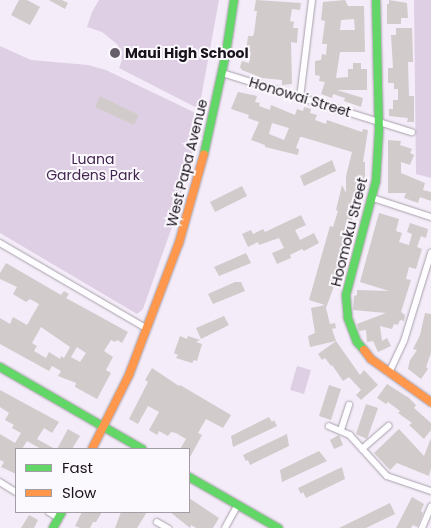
<!DOCTYPE html>
<html>
<head>
<meta charset="utf-8">
<style>
  body { margin:0 }
  #map { position:relative; width:431px; height:528px; overflow:hidden; background:#f4ecf8; font-family:Poppins,sans-serif }
  div>[style] { position:absolute }
  .green>* { inset:0; background:#decfe5 }
  .building>* { inset:0; background:#d1cbcb }
  .roads { filter:drop-shadow(0 0 1px #a7a0aa) drop-shadow(0 0 1px #a7a0aa) }
  .street>* { height:5.5px; margin:-2.75px; padding:0 2.75px; transform-origin:2.75px; border-radius:2.75px; background:#fdfcfe }
  .fast>* { height:8px; margin:-4px; padding:0 4px; transform-origin:4px; border-radius:4px; background:#63d668 }
  .slow>* { height:8px; margin:-4px; padding:0 4px; transform-origin:4px; border-radius:4px; background:#ff974d }
  .dots>* { width:14px; height:14px; translate:-50% -50%; box-sizing:border-box; border:2px solid #fcf9fe; border-radius:50% }
  span { translate:-50% -50%; white-space:nowrap; text-align:center; line-height:1.15; -webkit-text-stroke:4px #fcf9fe; paint-order:stroke }
  .poi-label { font-size:14px; color:#1a131d; font-weight:700 }
  .left { translate:0 -50%; text-align:left }
  .street-label { font-size:14px; color:#1a131d }
  .park-label { font-size:14px; color:#432650 }
  .legend { position:absolute; left:15px; top:448px; width:175px; height:65px; box-sizing:border-box; background:#fcf9fe; border:1px solid #a29da4; margin:0; padding:6px 9px; list-style:none; font-size:15px; color:#1a131d }
  .legend li { display:flex; align-items:center; gap:10px; height:25px }
  .legend b { width:25px; border:1px solid #a29da4 }
</style>
</head>
<body>
<div id="map">
  <div class="green">
    <i style="clip-path:polygon(99px 0,219px 0,199px 109px,119px 68px,122px 60px,118px 45px,102px 32px,87px 27px,92px 12px)"></i>
    <i style="clip-path:polygon(414px 0,431px 0,431px 178px,416px 174px)"></i>
    <i style="clip-path:polygon(0 46px,31px 60px,88px 65px,106px 70px,202px 116px,173px 224px,143px 309px,137px 314px,0 233px)"></i>
    <i style="clip-path:polygon(297px 366px,311px 370px,304px 394px,290px 390px)"></i>
  </div>
  <div class="building">
    <i style="clip-path:polygon(19px 0,27px 0,40px 7px,30px 25px,11px 15px)"></i>
    <i style="clip-path:polygon(49px 0,62px 0,68px 3px,65px 9px)"></i>
    <i style="clip-path:polygon(256px 0,301px 3px,300px 10px,292px 9px,290px 21px,294px 22px,293px 28px,298px 28px,297px 43px,291px 42px,292px 84px,282px 85px,282px 80px,262px 78px,242px 70px,240px 67px,242px 61px,249px 63px,251px 52px,246px 52px,248px 36px,253px 36px,254px 33px,257px 11px,254px 11px)"></i>
    <i style="clip-path:polygon(evenodd,345px 0,348px 6px,364px 6px,365px 52px,340px 52px,336px 78px,348px 77px,348px 69px,353px 69px,353px 63px,361px 63px,361px 69px,367px 69px,367px 90px,337px 90px,363px 98px,361px 107px,344px 101px,345px 98px,333px 94px,332px 98px,321px 94px,325px 82px,319px 81px,320px 76px,315px 75px,315px 61px,321px 60px,322px 54px,326px 55px,327px 44px,322px 44px,325px 21px,321px 20px,323px 2px,345px 0,354px 19px,355px 30px,340px 30px,341px 20px,354px 19px)"></i>
    <i style="clip-path:polygon(389px 0,407px 3px,408px 18px,401px 18px,401px 24px,387px 24px,387px 4px,389px 4px)"></i>
    <i style="clip-path:polygon(396px 28px,412px 28px,413px 62px,408px 62px,409px 96px,414px 96px,414px 122px,407px 122px,408px 118px,389px 116px,389px 109px,393px 109px,393px 100px,398px 100px,398px 89px,394px 89px,394px 83px,388px 83px,388px 68px,393px 68px,391px 35px,396px 35px)"></i>
    <i style="clip-path:polygon(evenodd,238px 92px,257px 96px,255px 102px,260px 103px,259px 106px,270px 110px,271px 105px,295px 115px,297px 109px,303px 111px,304px 107px,311px 109px,310px 113px,317px 115px,315px 120px,326px 124px,327px 120px,362px 132px,363px 129px,368px 130px,363px 162px,365px 162px,365px 182px,363px 182px,356px 205px,338px 275px,326px 308px,330px 324px,335px 323px,336px 328px,332px 329px,336px 341px,310px 347px,308px 336px,315px 333px,311px 308px,325px 305px,309px 300px,330px 226px,333px 227px,338px 211px,336px 210px,342px 185px,346px 193px,346px 176px,352px 152px,302px 137px,300px 137px,296px 148px,299px 149px,298px 155px,265px 147px,265px 145px,251px 140px,259px 122px,248px 118px,249px 115px,231px 109px,238px 92px,272px 123px,289px 128px,284px 140px,269px 134px,272px 123px)"></i>
    <i style="clip-path:polygon(100px 96px,139px 115px,134px 125px,95px 107px)"></i>
    <i style="clip-path:polygon(388px 140px,401px 141px,400px 145px,412px 149px,410px 153px,414px 155px,410px 165px,401px 162px,401px 173px,425px 183px,423px 190px,431px 192px,431px 201px,420px 197px,418px 203px,404px 198px,406px 193px,388px 193px)"></i>
    <i style="clip-path:polygon(332px 160px,336px 171px,304px 186px,300px 176px)"></i>
    <i style="clip-path:polygon(242px 186px,247px 196px,215px 212px,210px 202px)"></i>
    <i style="clip-path:polygon(379px 213px,399px 219px,396px 231px,402px 233px,399px 242px,409px 245px,412px 234px,407px 232px,410px 223px,428px 229px,426px 238px,421px 236px,417px 247px,422px 249px,416px 269px,409px 267px,406px 279px,411px 280px,401px 312px,405px 315px,404px 321px,400px 320px,398px 325px,394px 324px,392px 329px,380px 326px,382px 341px,387px 338px,391px 346px,378px 352px,373px 341px,367px 342px,366px 330px,359px 331px,357px 324px,386px 313px,353px 310px,354px 296px,357px 295px,357px 290px,389px 291px,360px 282px)"></i>
    <i style="clip-path:polygon(301px 215px,306px 225px,295px 230px,300px 240px,314px 233px,319px 243px,304px 251px,302px 249px,290px 255px,291px 258px,277px 264px,272px 253px,284px 248px,279px 238px,259px 245px,258px 242px,248px 247px,242px 234px,251px 230px,253px 234px,263px 229px,265px 232px)"></i>
    <i style="clip-path:polygon(246px 253px,251px 263px,219px 276px,214px 267px)"></i>
    <i style="clip-path:polygon(evenodd,6px 263px,61px 295px,64px 291px,69px 294px,66px 298px,128px 332px,122px 343px,117px 340px,115px 342px,111px 340px,104px 351px,113px 357px,106px 370px,111px 373px,97px 399px,75px 387px,76px 383px,58px 376px,61px 371px,52px 366px,49px 371px,0 344px,0 318px,10px 324px,13px 317px,27px 325px,39px 304px,30px 299px,26px 302px,13px 294px,17px 287px,0 279px,0 273px,6px 263px,41px 327px,70px 347px,64px 358px,61px 356px,60px 359px,49px 352px,46px 358px,34px 351px,37px 346px,32px 343px,41px 327px,6px 263px,77px 347px,86px 353px,80px 362px,71px 357px,77px 347px)"></i>
    <i style="clip-path:polygon(235px 282px,241px 282px,245px 291px,213px 304px,208px 294px)"></i>
    <i style="clip-path:polygon(425px 313px,431px 314px,431px 353px,426px 367px,428px 369px,421px 379px,408px 369px,410px 360px,417px 350px,413px 349px,420px 335px)"></i>
    <i style="clip-path:polygon(224px 316px,229px 325px,201px 339px,196px 328px)"></i>
    <i style="clip-path:polygon(180px 336px,187px 339px,188px 336px,200px 340px,196px 342px,202px 344px,197px 361px,194px 360px,192px 363px,176px 358px,178px 355px,174px 353px)"></i>
    <i style="clip-path:polygon(336px 341px,360px 375px,364px 370px,378px 385px,361px 400px,356px 395px,361px 390px,349px 377px,343px 381px,332px 365px,331px 366px,325px 358px,322px 360px,318px 354px)"></i>
    <i style="clip-path:polygon(152px 368px,179px 386px,180px 385px,231px 415px,223px 428px,206px 419px,198px 433px,202px 435px,189px 459px,189px 449px,180px 449px,186px 439px,176px 433px,171px 432px,168px 436px,159px 431px,157px 435px,149px 430px,159px 412px,148px 406px,138px 424px,129px 419px,148px 382px,145px 380px)"></i>
    <i style="clip-path:polygon(387px 384px,409px 398px,416px 405px,414px 408px,431px 423px,431px 430px,424px 439px,409px 425px,412px 423px,398px 413px,400px 411px,388px 402px,386px 404px,377px 398px)"></i>
    <i style="clip-path:polygon(329px 385px,341px 389px,331px 420px,319px 416px)"></i>
    <i style="clip-path:polygon(0 390px,59px 422px,52px 433px,44px 428px,37px 439px,55px 449px,41px 449px,27px 441px,22px 449px,16px 449px,16px 474px,1px 467px,4px 462px,0 460px,0 434px,15px 443px,21px 433px,12px 428px,14px 425px,5px 420px,9px 413px,0 407px)"></i>
    <i style="clip-path:polygon(366px 404px,378px 408px,367px 439px,356px 434px)"></i>
    <i style="clip-path:polygon(269px 417px,272px 422px,274px 420px,277px 426px,233px 447px,231px 436px)"></i>
    <i style="clip-path:polygon(68px 429px,80px 436px,72px 449px,57px 449px)"></i>
    <i style="clip-path:polygon(399px 429px,424px 456px,431px 438px,431px 468px,429px 476px,397px 463px,390px 470px,374px 453px)"></i>
    <i style="clip-path:polygon(287px 434px,289px 446px,250px 465px,248px 460px,246px 461px,243px 455px)"></i>
    <i style="clip-path:polygon(339px 435px,343px 445px,334px 449px,330px 440px)"></i>
    <i style="clip-path:polygon(319px 451px,327px 461px,282px 482px,280px 470px)"></i>
    <i style="clip-path:polygon(342px 467px,345px 479px,306px 498px,303px 492px,301px 494px,298px 488px)"></i>
    <i style="clip-path:polygon(412px 497px,424px 504px,421px 511px,423px 513px,419px 523px,417px 527px,413px 525px,411px 528px,396px 528px)"></i>
    <i style="clip-path:polygon(189px 498px,219px 518px,213px 528px,196px 528px,191px 525px,190px 528px,170px 512px,189px 512px)"></i>
    <i style="clip-path:polygon(390px 503px,395px 514px,366px 528px,339px 528px)"></i>
    <i style="clip-path:polygon(82px 512px,102px 512px,96px 522px,93px 522px,90px 528px,80px 528px,75px 526px)"></i>
    <i style="clip-path:polygon(121px 512px,147px 512px,137px 528px,115px 528px)"></i>
    <i style="clip-path:polygon(29px 515px,38px 520px,34px 528px,21px 528px)"></i>
  </div>
  <div class="roads">
    <div class="street">
      <i style="left:222px;top:73px;width:199px;rotate:17.3deg"></i>
      <i style="left:300px;top:98px;width:99px;rotate:-83deg"></i>
      <i style="left:373px;top:198px;width:61px;rotate:18.1deg"></i>
      <i style="left:0;top:243px;width:171px;rotate:30.2deg"></i>
      <i style="left:390px;top:371px;width:33px;rotate:-65deg"></i>
      <i style="left:404px;top:341px;width:92px;rotate:-72.9deg"></i>
      <i style="left:329px;top:426px;width:23px;rotate:23deg"></i>
      <i style="left:350px;top:435px;width:55px;rotate:47.9deg"></i>
      <i style="left:387px;top:476px;width:46px;rotate:18.8deg"></i>
      <i style="left:341px;top:430px;width:26px;rotate:-72deg"></i>
      <i style="left:362px;top:449px;width:35px;rotate:-41deg"></i>
      <i style="left:0;top:482px;width:19px;rotate:32deg"></i>
      <i style="left:49px;top:512px;width:12px;rotate:31deg"></i>
      <i style="left:157px;top:522px;width:13px;rotate:29deg"></i>
      <i style="left:225px;top:528px;width:26px;rotate:-61deg"></i>
      <i style="left:422px;top:528px;width:23px;rotate:-67deg"></i>
    </div>
    <div class="fast">
      <i style="left:204px;top:154px;width:103px;rotate:-77.7deg"></i>
      <i style="left:226px;top:53px;width:54px;rotate:-81.4deg"></i>
      <i style="left:364px;top:350px;width:11px;rotate:-131deg"></i>
      <i style="left:357px;top:342px;width:26px;rotate:-111deg"></i>
      <i style="left:348px;top:318px;width:23px;rotate:-95deg"></i>
      <i style="left:346px;top:295px;width:118px;rotate:-75.3deg"></i>
      <i style="left:376px;top:181px;width:51px;rotate:-86.6deg"></i>
      <i style="left:379px;top:130px;width:130px;rotate:-91.3deg"></i>
      <i style="left:0;top:367px;width:164px;rotate:30deg"></i>
      <i style="left:189px;top:477px;width:103px;rotate:29.8deg"></i>
      <i style="left:53px;top:528px;width:18px;rotate:-61deg"></i>
    </div>
    <div class="slow">
      <i style="left:364px;top:350px;width:11px;rotate:52deg"></i>
      <i style="left:371px;top:359px;width:74px;rotate:35.6deg"></i>
      <i style="left:92px;top:449px;width:83px;rotate:-63.4deg"></i>
      <i style="left:129px;top:375px;width:141px;rotate:-69.3deg"></i>
      <i style="left:179px;top:243px;width:92px;rotate:-74.3deg"></i>
    </div>
  </div>
  <div class="dots">
    <i style="left:115px;top:53px;background:#665f6a"></i>
  </div>
  <div class="poi-label">
    <span class="left" style="left:125px;top:53px">Maui High School</span>
  </div>
  <div class="street-label">
    <span style="left:300px;top:97px;rotate:17deg">Honowai Street</span>
    <span style="left:187px;top:163px;rotate:-76deg">West Papa Avenue</span>
    <span style="left:349px;top:232px;rotate:-76deg">Hoomoku Street</span>
  </div>
  <div class="park-label">
    <span style="left:93px;top:167px">Luana<br>Gardens Park</span>
  </div>
  <ul class="legend">
  <li><b style="height:6px;background:#63d668"></b>Fast</li>
  <li><b style="height:6px;background:#ff974d"></b>Slow</li>
  </ul>
</div>
</body>
</html>
